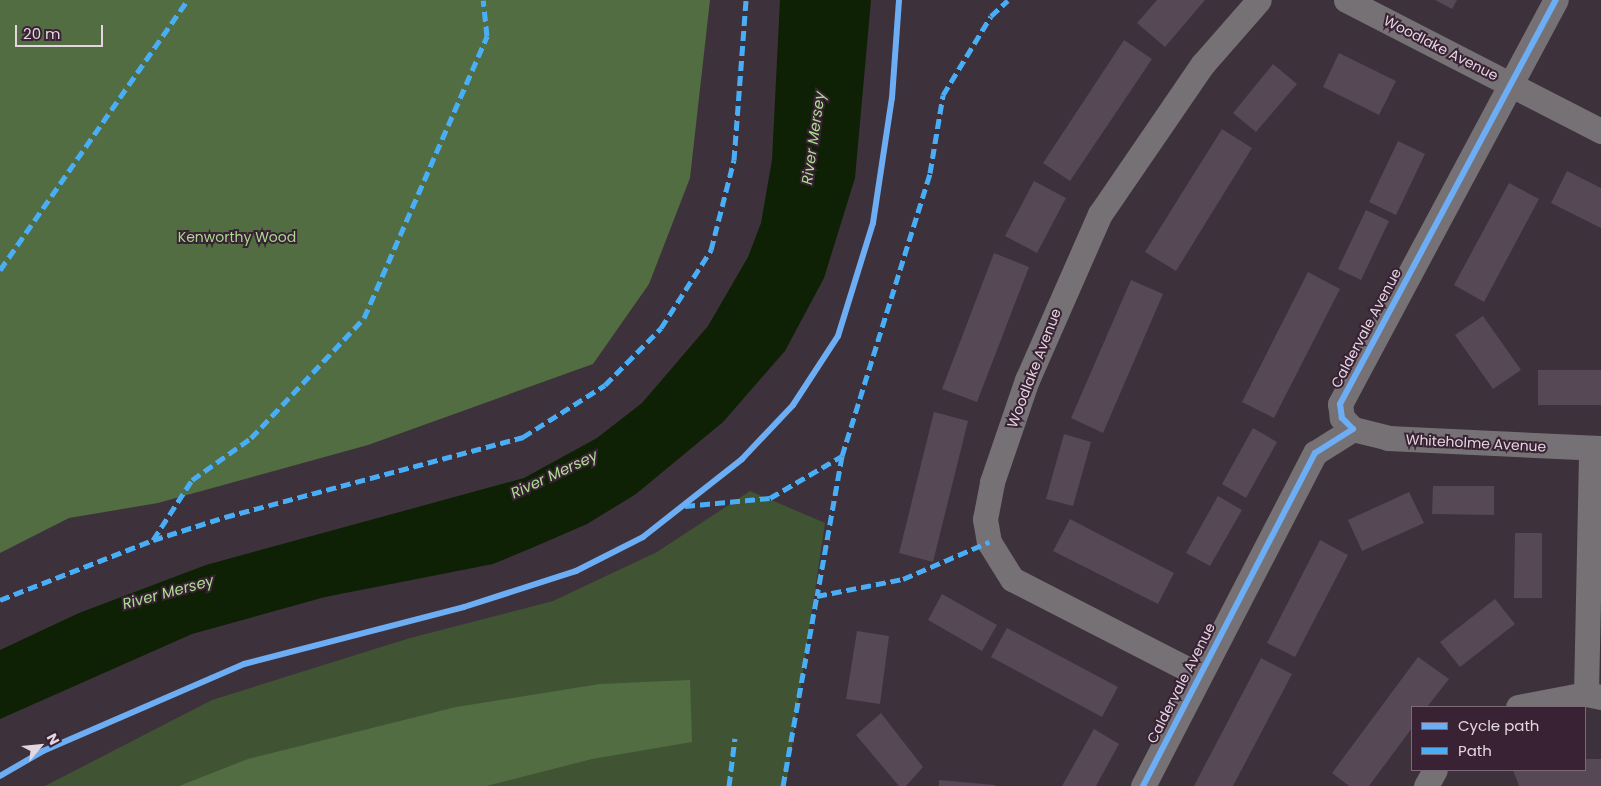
<!DOCTYPE html>
<html>
<head>
<meta charset="utf-8">
<style>
  body { margin:0 }
  #map { position:relative; width:1601px; height:786px; overflow:hidden; background:#3d313c; font-family:Poppins,sans-serif }
  div>[style] { position:absolute }
  .green>* { inset:0; background:#405434 }
  .forest>* { inset:0; background:#526d41 }
  .water>* { inset:0; background:#0e2105 }
  .building>* { inset:0; background:#564855 }
  .minor>* { height:25px; margin:-12.5px; padding:0 12.5px; transform-origin:12.5px; border-radius:12.5px; background:#757175 }
  .quiet>* { height:5px; margin-top:-2.5px; transform-origin:0; background:repeating-linear-gradient(90deg,#49aef6 0 10px,transparent 0 15px) }
  .cycleway>* { height:6px; margin:-3px; padding:0 3px; transform-origin:3px; border-radius:3px; background:#6dadf4 }
  span { translate:-50% -50%; white-space:nowrap; text-align:center; line-height:1.15; -webkit-text-stroke:4px #382234; paint-order:stroke }
  .street-label { font-size:14px; color:#e4d6e1 }
  .park-label { font-size:14px; color:#a9db8d }
  .water-label { font-size:15px; color:#acde91; font-style:italic }
  .legend { position:absolute; left:1411px; top:706px; width:175px; height:65px; box-sizing:border-box; background:#382234; border:1px solid #7d6a79; margin:0; padding:6px 9px; list-style:none; font-size:15px; color:#e4d6e1 }
  .legend li { display:flex; align-items:center; gap:10px; height:25px }
  .legend b { width:25px; border:1px solid #7d6a79 }
  .north { position:absolute; left:15px; top:721px; width:50px; height:50px; -webkit-text-stroke:4px #382234; paint-order:stroke; rotate:62deg; font-size:14px; font-weight:700; line-height:20px; text-align:center; color:#e4d6e1 }
  .north::after { content:''; display:block; margin:auto; width:18px; height:22px; background:#e4d6e1; clip-path:polygon(50% 0,100% 100%,50% 72%,0 100%) }
  .scale { position:absolute; left:15px; top:25px; width:88px; height:22px; box-sizing:border-box; border:2px solid #e4d6e1; border-top:0; padding-left:6px; font-size:15px; line-height:18px; white-space:nowrap; color:#e4d6e1; -webkit-text-stroke:4px #382234; paint-order:stroke }
</style>
</head>
<body>
<div id="map">
  <div class="green">
    <i style="clip-path:polygon(750px 491px,825px 523px,786px 786px,45px 786px,212px 700px,410px 638px,553px 601px,657px 552px)"></i>
  </div>
  <div class="forest">
    <i style="clip-path:polygon(0 0,710px 0,690px 178px,649px 284px,593px 364px,368px 445px,158px 503px,69px 518px,0 553px)"></i>
    <i style="clip-path:polygon(690px 680px,692px 742px,592px 759px,486px 786px,179px 786px,248px 759px,456px 707px,600px 684px)"></i>
  </div>
  <div class="water">
    <i style="clip-path:polygon(780px 0,871px 0,855px 178px,824px 278px,785px 351px,723px 422px,636px 494px,587px 524px,534px 547px,493px 564px,325px 597px,192px 634px,0 719px,0 650px,79px 613px,206px 565px,524px 478px,597px 438px,642px 403px,708px 326px,748px 257px,761px 223px,772px 160px)"></i>
  </div>
  <div class="building">
    <i style="clip-path:polygon(1157px 0,1205px 0,1165px 47px,1137px 23px)"></i>
    <i style="clip-path:polygon(1435px 0,1457px 0,1452px 9px)"></i>
    <i style="clip-path:polygon(1124px 40px,1152px 59px,1070px 181px,1043px 163px)"></i>
    <i style="clip-path:polygon(1339px 53px,1396px 81px,1379px 115px,1323px 87px)"></i>
    <i style="clip-path:polygon(1273px 64px,1297px 84px,1256px 132px,1233px 113px)"></i>
    <i style="clip-path:polygon(1222px 129px,1252px 148px,1176px 271px,1145px 252px)"></i>
    <i style="clip-path:polygon(1398px 141px,1425px 154px,1396px 215px,1369px 202px)"></i>
    <i style="clip-path:polygon(1567px 171px,1601px 188px,1601px 228px,1551px 203px)"></i>
    <i style="clip-path:polygon(1034px 181px,1066px 198px,1037px 253px,1005px 236px)"></i>
    <i style="clip-path:polygon(1509px 183px,1539px 199px,1484px 302px,1454px 285px)"></i>
    <i style="clip-path:polygon(1366px 210px,1389px 221px,1361px 280px,1338px 269px)"></i>
    <i style="clip-path:polygon(994px 253px,1029px 267px,977px 402px,942px 389px)"></i>
    <i style="clip-path:polygon(1308px 272px,1340px 289px,1274px 418px,1242px 402px)"></i>
    <i style="clip-path:polygon(1131px 280px,1163px 294px,1103px 433px,1071px 418px)"></i>
    <i style="clip-path:polygon(1483px 316px,1521px 370px,1493px 389px,1455px 335px)"></i>
    <i style="clip-path:polygon(1538px 370px,1601px 370px,1601px 405px,1538px 405px)"></i>
    <i style="clip-path:polygon(934px 412px,968px 421px,933px 562px,899px 553px)"></i>
    <i style="clip-path:polygon(1253px 428px,1277px 442px,1246px 498px,1222px 484px)"></i>
    <i style="clip-path:polygon(1064px 434px,1091px 442px,1073px 506px,1046px 499px)"></i>
    <i style="clip-path:polygon(1433px 486px,1494px 486px,1494px 515px,1432px 514px)"></i>
    <i style="clip-path:polygon(1409px 492px,1424px 523px,1362px 551px,1348px 520px)"></i>
    <i style="clip-path:polygon(1218px 496px,1242px 510px,1210px 566px,1186px 553px)"></i>
    <i style="clip-path:polygon(1070px 519px,1174px 573px,1158px 604px,1053px 551px)"></i>
    <i style="clip-path:polygon(1515px 533px,1542px 533px,1542px 598px,1514px 598px)"></i>
    <i style="clip-path:polygon(1320px 540px,1348px 555px,1295px 657px,1267px 643px)"></i>
    <i style="clip-path:polygon(942px 594px,997px 625px,982px 651px,928px 620px)"></i>
    <i style="clip-path:polygon(1495px 599px,1515px 624px,1460px 667px,1440px 642px)"></i>
    <i style="clip-path:polygon(1007px 628px,1118px 687px,1102px 717px,991px 657px)"></i>
    <i style="clip-path:polygon(857px 631px,889px 636px,880px 704px,846px 699px)"></i>
    <i style="clip-path:polygon(1418px 657px,1449px 679px,1427px 707px,1412px 707px,1412px 728px,1369px 786px,1349px 786px,1332px 773px)"></i>
    <i style="clip-path:polygon(1261px 658px,1292px 674px,1233px 786px,1194px 786px)"></i>
    <i style="clip-path:polygon(881px 713px,923px 767px,906px 786px,899px 786px,856px 735px)"></i>
    <i style="clip-path:polygon(1094px 729px,1119px 744px,1096px 786px,1062px 786px)"></i>
    <i style="clip-path:polygon(1585px 759px,1601px 759px,1601px 786px,1519px 786px,1513px 770px,1585px 770px)"></i>
    <i style="clip-path:polygon(939px 780px,995px 785px,995px 786px,939px 786px)"></i>
  </div>
  <div class="minor">
    <i style="left:1346px;top:0;width:287px;rotate:27.2deg"></i>
    <i style="left:1353px;top:429px;width:36px;rotate:14deg"></i>
    <i style="left:1388px;top:438px;width:213px;rotate:2.7deg"></i>
    <i style="left:1199px;top:675px;width:210px;rotate:-152.8deg"></i>
    <i style="left:1012px;top:579px;width:44px;rotate:-121.9deg"></i>
    <i style="left:989px;top:542px;width:23px;rotate:-100deg"></i>
    <i style="left:985px;top:519px;width:38px;rotate:-79deg"></i>
    <i style="left:992px;top:482px;width:108px;rotate:-71.1deg"></i>
    <i style="left:1027px;top:380px;width:181px;rotate:-66.3deg"></i>
    <i style="left:1100px;top:214px;width:181px;rotate:-55.6deg"></i>
    <i style="left:1202px;top:65px;width:86px;rotate:-48.8deg"></i>
    <i style="left:1586px;top:694px;width:246px;rotate:-88.8deg"></i>
    <i style="left:1518px;top:707px;width:69px;rotate:-10.8deg"></i>
    <i style="left:1586px;top:694px;width:15px;rotate:11deg"></i>
    <i style="left:1143px;top:786px;width:375px;rotate:-62.7deg"></i>
    <i style="left:1315px;top:453px;width:45px;rotate:-32.3deg"></i>
    <i style="left:1353px;top:429px;width:16px;rotate:-135deg"></i>
    <i style="left:1342px;top:418px;width:14px;rotate:-98deg"></i>
    <i style="left:1340px;top:404px;width:458px;rotate:-61.9deg"></i>
    <i style="left:1426px;top:786px;width:18px;rotate:-61deg"></i>
  </div>
  <div class="quiet">
    <i style="left:0;top:270px;width:329px;rotate:-55.2deg"></i>
    <i style="left:842px;top:456px;width:142px;rotate:100.1deg"></i>
    <i style="left:817px;top:596px;width:88px;rotate:-11.2deg"></i>
    <i style="left:903px;top:579px;width:94px;rotate:-23.3deg"></i>
    <i style="left:685px;top:506px;width:85px;rotate:-5.4deg"></i>
    <i style="left:770px;top:498px;width:83px;rotate:-30.3deg"></i>
    <i style="left:842px;top:456px;width:296px;rotate:-72.7deg"></i>
    <i style="left:930px;top:173px;width:79px;rotate:-80.5deg"></i>
    <i style="left:943px;top:95px;width:92px;rotate:-58.7deg"></i>
    <i style="left:991px;top:16px;width:23px;rotate:-43deg"></i>
    <i style="left:153px;top:540px;width:72px;rotate:-57deg"></i>
    <i style="left:192px;top:480px;width:72px;rotate:-35.4deg"></i>
    <i style="left:251px;top:438px;width:165px;rotate:-46.7deg"></i>
    <i style="left:364px;top:318px;width:308px;rotate:-66.4deg"></i>
    <i style="left:487px;top:36px;width:36px;rotate:-96deg"></i>
    <i style="left:0;top:600px;width:164px;rotate:-21.4deg"></i>
    <i style="left:153px;top:540px;width:76px;rotate:-17.7deg"></i>
    <i style="left:225px;top:517px;width:309px;rotate:-15deg"></i>
    <i style="left:523px;top:437px;width:97px;rotate:-32.4deg"></i>
    <i style="left:605px;top:385px;width:80px;rotate:-45.5deg"></i>
    <i style="left:661px;top:328px;width:93px;rotate:-57.3deg"></i>
    <i style="left:711px;top:250px;width:93px;rotate:-75.7deg"></i>
    <i style="left:734px;top:160px;width:160px;rotate:-85.7deg"></i>
    <i style="left:729px;top:786px;width:48px;rotate:-82.9deg"></i>
    <i style="left:783px;top:786px;width:193px;rotate:-79.9deg"></i>
  </div>
  <div class="cycleway">
    <i style="left:0;top:776px;width:50px;rotate:-30.2deg"></i>
    <i style="left:43px;top:751px;width:219px;rotate:-23.4deg"></i>
    <i style="left:244px;top:664px;width:227px;rotate:-14.5deg"></i>
    <i style="left:464px;top:607px;width:118px;rotate:-17.8deg"></i>
    <i style="left:576px;top:571px;width:75px;rotate:-26.9deg"></i>
    <i style="left:643px;top:537px;width:126px;rotate:-38.2deg"></i>
    <i style="left:742px;top:459px;width:74px;rotate:-46.6deg"></i>
    <i style="left:793px;top:405px;width:82px;rotate:-56.9deg"></i>
    <i style="left:838px;top:336px;width:118px;rotate:-72.8deg"></i>
    <i style="left:873px;top:223px;width:126px;rotate:-81.4deg"></i>
    <i style="left:892px;top:98px;width:98px;rotate:-85.9deg"></i>
    <i style="left:1143px;top:786px;width:375px;rotate:-62.7deg"></i>
    <i style="left:1315px;top:453px;width:45px;rotate:-32.3deg"></i>
    <i style="left:1353px;top:429px;width:16px;rotate:-135deg"></i>
    <i style="left:1342px;top:418px;width:14px;rotate:-98deg"></i>
    <i style="left:1340px;top:404px;width:458px;rotate:-61.9deg"></i>
  </div>
  <div class="street-label">
    <span style="left:1441px;top:48px;rotate:27deg">Woodlake Avenue</span>
    <span style="left:1366px;top:328px;rotate:-62deg">Caldervale Avenue</span>
    <span style="left:1034px;top:368px;rotate:-69deg">Woodlake Avenue</span>
    <span style="left:1476px;top:443px;rotate:3deg">Whiteholme Avenue</span>
    <span style="left:1181px;top:683px;rotate:-63deg">Caldervale Avenue</span>
  </div>
  <div class="park-label">
    <span style="left:237px;top:237px">Kenworthy Wood</span>
  </div>
  <div class="water-label">
    <span style="left:813px;top:138px;rotate:-82deg">River Mersey</span>
    <span style="left:554px;top:474px;rotate:-25deg">River Mersey</span>
    <span style="left:168px;top:592px;rotate:-15deg">River Mersey</span>
  </div>
  <ul class="legend">
  <li><b style="height:6px;background:#6dadf4"></b>Cycle path</li>
  <li><b style="height:6px;background:#49aef6"></b>Path</li>
  </ul>
  <div class="north">N</div>
  <div class="scale">20 m</div>
</div>
</body>
</html>
